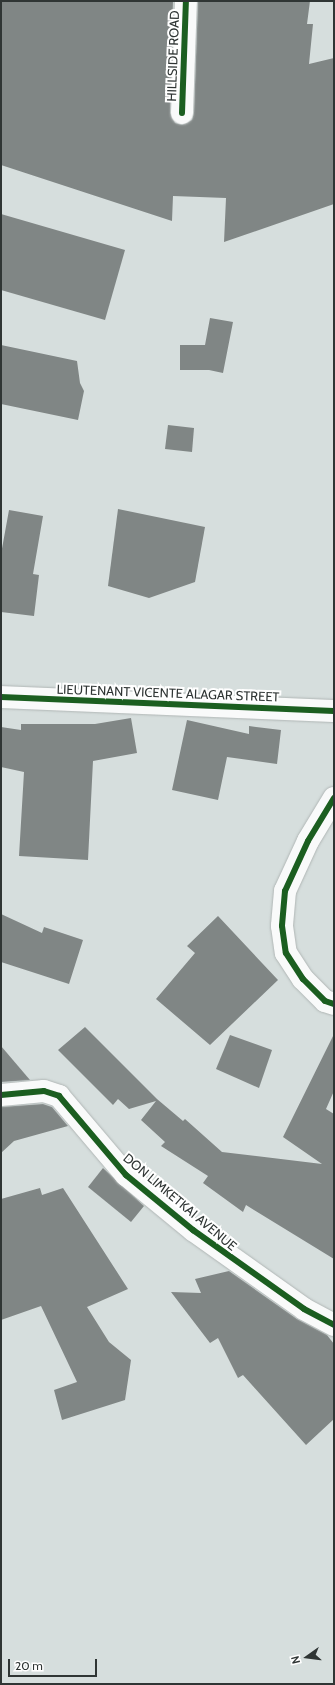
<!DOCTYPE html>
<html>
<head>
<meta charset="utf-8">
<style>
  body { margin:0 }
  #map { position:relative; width:335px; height:1685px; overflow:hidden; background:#d6dedd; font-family:Cabin,sans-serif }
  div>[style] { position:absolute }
  .building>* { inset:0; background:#808685 }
  .roads { filter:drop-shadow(0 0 1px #b0b6b5) drop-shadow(0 0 1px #b0b6b5) }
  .minor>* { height:22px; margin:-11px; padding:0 11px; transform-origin:11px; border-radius:11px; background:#f9fafa }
  .cycleway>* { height:6px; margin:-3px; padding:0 3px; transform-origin:3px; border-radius:3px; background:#1b5e20 }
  span { translate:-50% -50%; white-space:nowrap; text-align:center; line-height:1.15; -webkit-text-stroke:4px #fff; paint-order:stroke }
  .street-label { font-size:13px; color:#2f3534 }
  .frame { position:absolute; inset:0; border:2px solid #2f3534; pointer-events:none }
  .north { position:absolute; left:287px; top:1637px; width:40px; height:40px; -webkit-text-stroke:3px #fff; paint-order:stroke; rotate:256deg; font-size:11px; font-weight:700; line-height:16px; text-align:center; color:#2f3534 }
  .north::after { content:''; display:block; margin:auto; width:14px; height:18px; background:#2f3534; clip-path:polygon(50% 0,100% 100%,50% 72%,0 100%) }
  .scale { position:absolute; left:8px; top:1659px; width:89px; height:18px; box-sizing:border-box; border:2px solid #2f3534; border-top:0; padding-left:5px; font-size:12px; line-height:14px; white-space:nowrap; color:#2f3534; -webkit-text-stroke:3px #fff; paint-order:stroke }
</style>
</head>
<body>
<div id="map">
  <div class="building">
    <i style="clip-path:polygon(1px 1px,173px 1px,170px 113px,175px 123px,182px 125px,192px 120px,194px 113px,198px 1px,310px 1px,307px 24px,313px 24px,309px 64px,334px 58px,334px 204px,224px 242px,226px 198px,173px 196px,172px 221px,1px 165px)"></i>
    <i style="clip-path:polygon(1px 214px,125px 250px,105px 320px,1px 290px)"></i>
    <i style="clip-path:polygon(210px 318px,233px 322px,223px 373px,209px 370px,180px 370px,180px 345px,205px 345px)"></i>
    <i style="clip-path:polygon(1px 345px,77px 361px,80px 383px,84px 391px,78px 420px,1px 404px)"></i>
    <i style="clip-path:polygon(168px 425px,194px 428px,192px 452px,165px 449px)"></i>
    <i style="clip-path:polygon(118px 509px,205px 527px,195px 582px,149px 598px,108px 586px)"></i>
    <i style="clip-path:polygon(9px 510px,43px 516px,33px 574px,39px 575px,34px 616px,1px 612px,1px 554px)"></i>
    <i style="clip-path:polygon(131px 718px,137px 753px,93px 761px,88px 860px,19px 856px,24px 772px,1px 767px,1px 727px,21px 730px,21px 724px,95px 724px)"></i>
    <i style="clip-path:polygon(187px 720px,249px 734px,249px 726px,281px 730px,277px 764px,227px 757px,218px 800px,172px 790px)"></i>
    <i style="clip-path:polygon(1px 914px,42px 933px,44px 927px,83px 940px,69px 984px,1px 962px)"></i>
    <i style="clip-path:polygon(218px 916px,278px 980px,210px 1045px,156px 999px,195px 953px,187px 946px)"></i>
    <i style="clip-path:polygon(85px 1027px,157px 1099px,183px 1121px,185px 1119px,222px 1152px,322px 1164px,283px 1137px,334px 1034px,334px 1091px,326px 1109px,334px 1114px,334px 1259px,246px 1205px,243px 1212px,203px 1183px,208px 1176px,161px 1146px,165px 1142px,141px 1120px,156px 1101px,129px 1109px,118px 1099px,113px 1105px,58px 1050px)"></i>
    <i style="clip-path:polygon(230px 1035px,272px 1050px,259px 1088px,216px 1069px)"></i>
    <i style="clip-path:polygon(1px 1046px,30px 1080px,1px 1082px)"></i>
    <i style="clip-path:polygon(43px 1104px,52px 1107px,68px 1126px,14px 1141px,1px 1153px,1px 1107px)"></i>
    <i style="clip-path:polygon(103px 1168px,144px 1206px,131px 1222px,88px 1187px)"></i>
    <i style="clip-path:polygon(40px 1188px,42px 1195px,63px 1188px,128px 1289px,87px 1307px,109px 1342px,131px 1360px,125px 1400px,62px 1420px,54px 1390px,77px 1382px,41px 1306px,1px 1320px,1px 1199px)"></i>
    <i style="clip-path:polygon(229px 1271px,297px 1319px,327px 1335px,334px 1344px,334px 1419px,306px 1445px,243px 1375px,238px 1378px,218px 1338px,210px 1343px,171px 1292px,201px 1293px,195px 1279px)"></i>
  </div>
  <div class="roads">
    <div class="minor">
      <i style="left:182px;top:113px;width:112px;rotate:-88deg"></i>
      <i style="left:1px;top:697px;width:333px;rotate:2.4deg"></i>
      <i style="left:334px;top:798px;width:50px;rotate:121.2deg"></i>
      <i style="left:308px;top:841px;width:55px;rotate:114.7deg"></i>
      <i style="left:285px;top:891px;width:35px;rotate:95deg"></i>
      <i style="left:282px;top:926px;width:27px;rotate:82deg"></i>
      <i style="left:286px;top:953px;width:31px;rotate:57deg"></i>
      <i style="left:303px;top:979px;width:31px;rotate:45deg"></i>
      <i style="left:325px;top:1001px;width:9px;rotate:18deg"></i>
      <i style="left:1px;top:1095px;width:43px;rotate:-5.3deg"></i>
      <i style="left:44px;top:1091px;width:16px;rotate:18deg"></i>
      <i style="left:59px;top:1096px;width:104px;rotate:49.7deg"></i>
      <i style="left:126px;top:1175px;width:87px;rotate:39.4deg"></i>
      <i style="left:193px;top:1230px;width:136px;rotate:35.4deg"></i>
      <i style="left:304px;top:1309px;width:34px;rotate:28deg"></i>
    </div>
  </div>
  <div class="cycleway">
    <i style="left:182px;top:113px;width:112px;rotate:-88deg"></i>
    <i style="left:1px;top:697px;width:333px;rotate:2.4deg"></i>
    <i style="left:334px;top:798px;width:50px;rotate:121.2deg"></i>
    <i style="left:308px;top:841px;width:55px;rotate:114.7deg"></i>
    <i style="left:285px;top:891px;width:35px;rotate:95deg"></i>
    <i style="left:282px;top:926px;width:27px;rotate:82deg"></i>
    <i style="left:286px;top:953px;width:31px;rotate:57deg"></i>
    <i style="left:303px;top:979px;width:31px;rotate:45deg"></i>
    <i style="left:325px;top:1001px;width:9px;rotate:18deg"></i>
    <i style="left:1px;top:1095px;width:43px;rotate:-5.3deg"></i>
    <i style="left:44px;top:1091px;width:16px;rotate:18deg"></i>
    <i style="left:59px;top:1096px;width:104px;rotate:49.7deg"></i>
    <i style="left:126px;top:1175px;width:87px;rotate:39.4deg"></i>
    <i style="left:193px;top:1230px;width:136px;rotate:35.4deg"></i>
    <i style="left:304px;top:1309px;width:34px;rotate:28deg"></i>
  </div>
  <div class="street-label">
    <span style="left:173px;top:56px;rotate:-88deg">HILLSIDE ROAD</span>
    <span style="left:168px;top:693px;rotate:2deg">LIEUTENANT VICENTE ALAGAR STREET</span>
    <span style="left:180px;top:1202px;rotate:40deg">DON LIMKETKAI AVENUE</span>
  </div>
  <div class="frame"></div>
  <div class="north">N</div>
  <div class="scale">20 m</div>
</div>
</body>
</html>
